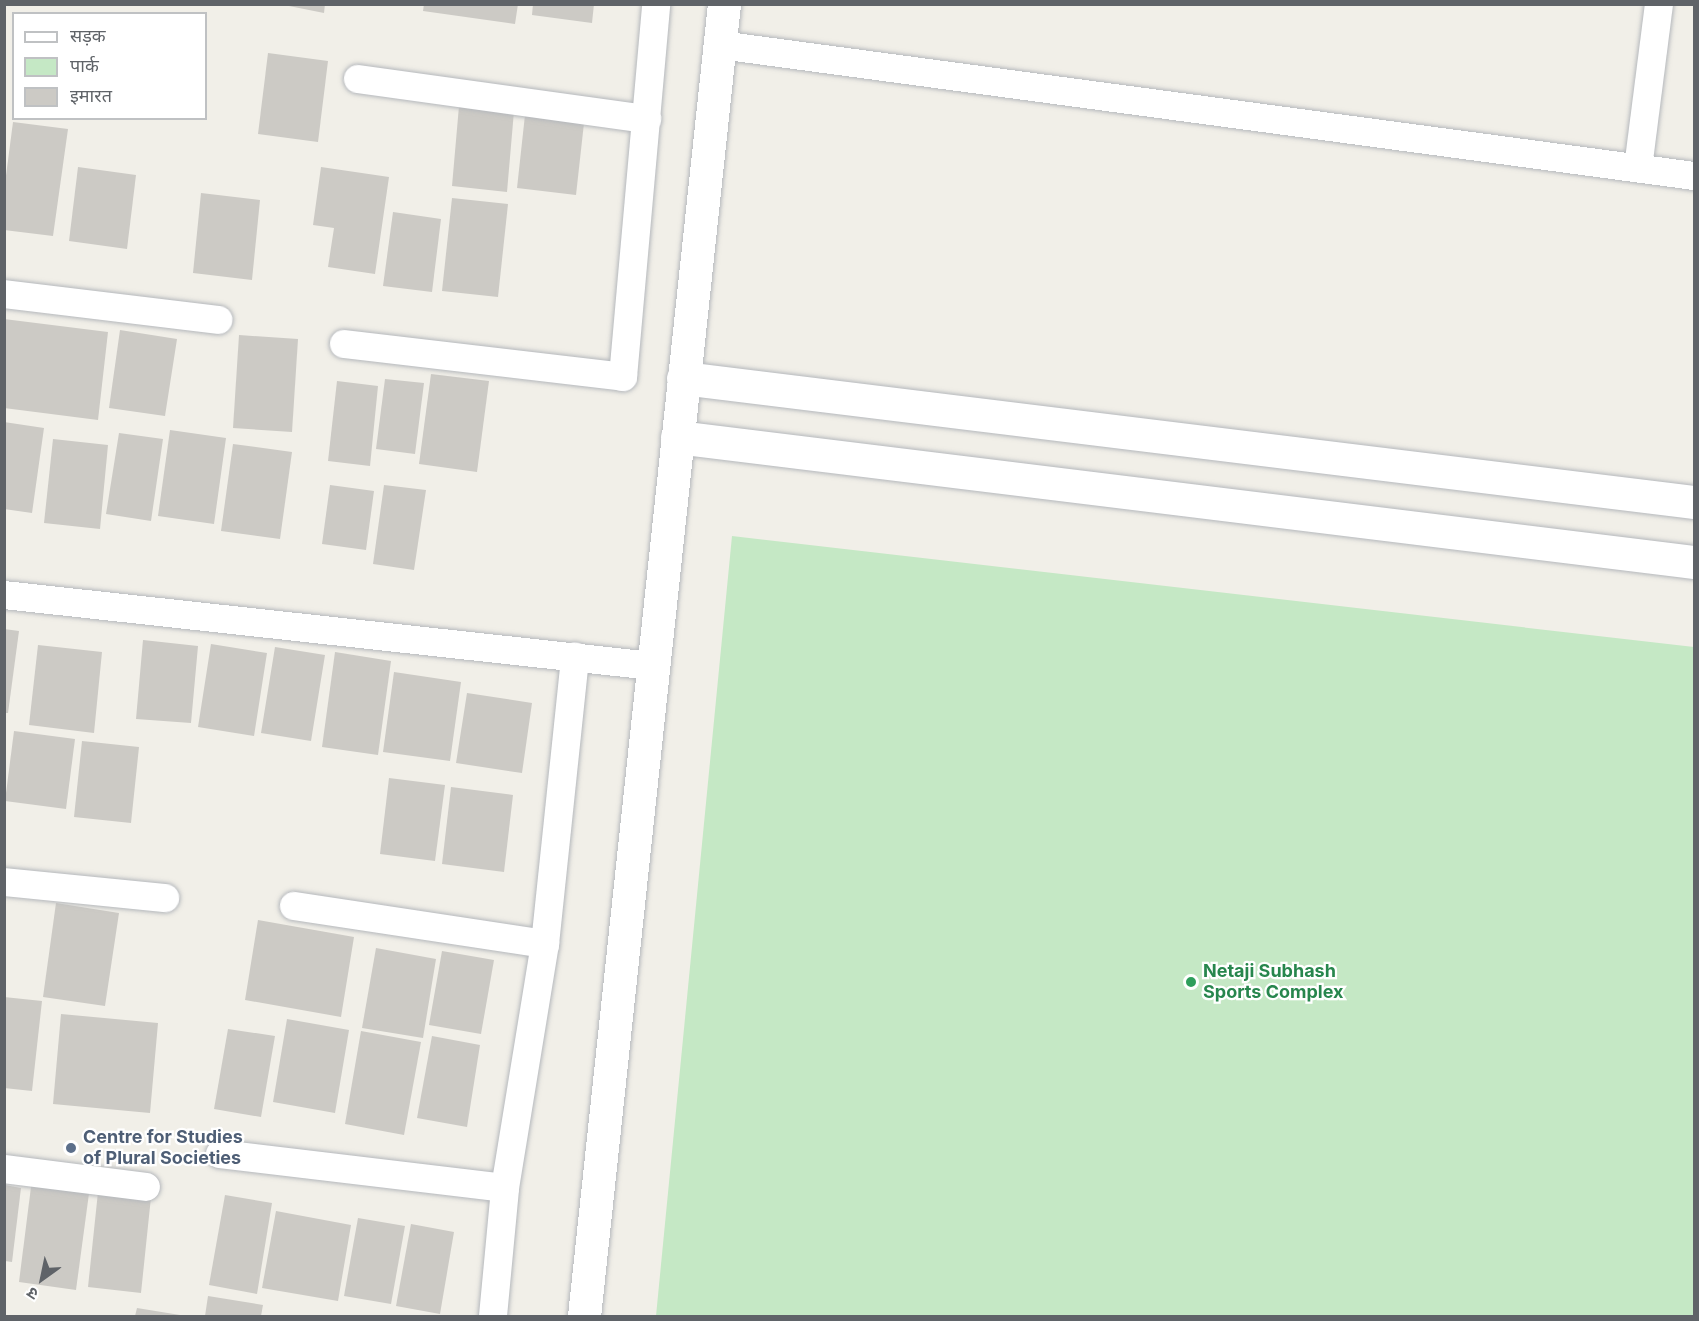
<!DOCTYPE html>
<html>
<head>
<meta charset="utf-8">
<style>
  body { margin:0 }
  #map { position:relative; width:1699px; height:1321px; overflow:hidden; background:#f1efe8; font-family:Inter,"Noto Sans Devanagari",sans-serif }
  div>[style] { position:absolute }
  .green>* { inset:0; background:#c5e8c5 }
  .building>* { inset:0; background:#cccac5 }
  .roads { filter:drop-shadow(0 0 2px #b5b8bc) drop-shadow(0 0 2px #b5b8bc) }
  .street>* { height:28px; margin:-14px; padding:0 14px; transform-origin:14px; border-radius:14px; background:#fff }
  .secondary>* { height:33px; margin:-16.5px; padding:0 16.5px; transform-origin:16.5px; border-radius:16.5px; background:#fff }
  .dots>* { width:16px; height:16px; translate:-50% -50%; box-sizing:border-box; border:3px solid #fff; border-radius:50% }
  span { translate:-50% -50%; white-space:nowrap; text-align:center; line-height:1.15; -webkit-text-stroke:4.5px #fff; paint-order:stroke }
  .leisure-label { font-size:18px; color:#27864d; font-weight:700 }
  .left { translate:0 -50%; text-align:left }
  .service-label { font-size:18px; color:#4e5e75; font-weight:700 }
  .frame { position:absolute; inset:0; border:6px solid #5f6368; pointer-events:none }
  .legend { position:absolute; left:12px; top:12px; width:195px; height:108px; box-sizing:border-box; background:#fff; border:2px solid #bfc1c3; margin:0; padding:8px 10px; list-style:none; font-size:18px; color:#5f6368 }
  .legend li { display:flex; align-items:center; gap:12px; height:30px }
  .legend b { width:30px; border:2px solid #bfc1c3 }
  .north { position:absolute; left:12px; top:1249px; width:60px; height:60px; -webkit-text-stroke:4px #fff; paint-order:stroke; rotate:213deg; font-size:16px; font-weight:700; line-height:24px; text-align:center; color:#5f6368 }
  .north::after { content:''; display:block; margin:auto; width:21px; height:27px; background:#5f6368; clip-path:polygon(50% 0,100% 100%,50% 72%,0 100%) }
</style>
</head>
<body>
<div id="map">
  <div class="green">
    <i style="clip-path:polygon(732px 536px,1694px 647px,1694px 1316px,656px 1316px)"></i>
  </div>
  <div class="building">
    <i style="clip-path:polygon(279px 4px,325px 4px,324px 13px)"></i>
    <i style="clip-path:polygon(424px 4px,518px 4px,515px 24px,423px 11px)"></i>
    <i style="clip-path:polygon(533px 4px,594px 4px,592px 23px,532px 15px)"></i>
    <i style="clip-path:polygon(268px 53px,328px 61px,318px 142px,258px 134px)"></i>
    <i style="clip-path:polygon(459px 106px,514px 111px,507px 192px,452px 186px)"></i>
    <i style="clip-path:polygon(525px 115px,584px 123px,576px 195px,517px 188px)"></i>
    <i style="clip-path:polygon(13px 122px,68px 129px,53px 236px,4px 230px,4px 191px)"></i>
    <i style="clip-path:polygon(78px 167px,136px 175px,127px 249px,69px 241px)"></i>
    <i style="clip-path:polygon(321px 167px,389px 177px,375px 274px,328px 267px,334px 228px,313px 225px)"></i>
    <i style="clip-path:polygon(201px 193px,260px 200px,252px 280px,193px 273px)"></i>
    <i style="clip-path:polygon(452px 198px,508px 204px,498px 297px,442px 291px)"></i>
    <i style="clip-path:polygon(393px 212px,441px 219px,432px 292px,383px 286px)"></i>
    <i style="clip-path:polygon(4px 319px,108px 332px,98px 420px,4px 408px)"></i>
    <i style="clip-path:polygon(120px 330px,177px 339px,165px 416px,109px 408px)"></i>
    <i style="clip-path:polygon(239px 335px,298px 339px,292px 432px,233px 428px)"></i>
    <i style="clip-path:polygon(431px 374px,489px 381px,477px 472px,419px 464px)"></i>
    <i style="clip-path:polygon(385px 379px,424px 383px,415px 454px,376px 449px)"></i>
    <i style="clip-path:polygon(337px 381px,378px 386px,370px 466px,328px 461px)"></i>
    <i style="clip-path:polygon(4px 422px,44px 428px,32px 513px,4px 509px)"></i>
    <i style="clip-path:polygon(170px 430px,226px 438px,214px 524px,158px 516px)"></i>
    <i style="clip-path:polygon(119px 433px,163px 439px,151px 521px,106px 514px)"></i>
    <i style="clip-path:polygon(53px 439px,108px 445px,100px 529px,44px 523px)"></i>
    <i style="clip-path:polygon(233px 444px,292px 452px,280px 539px,221px 531px)"></i>
    <i style="clip-path:polygon(330px 485px,374px 491px,366px 550px,322px 544px)"></i>
    <i style="clip-path:polygon(384px 485px,426px 490px,414px 570px,373px 564px)"></i>
    <i style="clip-path:polygon(4px 629px,19px 631px,8px 713px,4px 713px)"></i>
    <i style="clip-path:polygon(143px 640px,198px 646px,191px 723px,136px 719px)"></i>
    <i style="clip-path:polygon(211px 644px,267px 653px,254px 736px,198px 727px)"></i>
    <i style="clip-path:polygon(38px 645px,102px 652px,94px 733px,29px 725px)"></i>
    <i style="clip-path:polygon(275px 647px,325px 655px,311px 741px,261px 733px)"></i>
    <i style="clip-path:polygon(335px 652px,391px 661px,378px 755px,322px 747px)"></i>
    <i style="clip-path:polygon(394px 672px,461px 682px,450px 761px,383px 752px)"></i>
    <i style="clip-path:polygon(467px 693px,532px 703px,522px 773px,456px 763px)"></i>
    <i style="clip-path:polygon(14px 731px,75px 739px,66px 809px,5px 801px)"></i>
    <i style="clip-path:polygon(82px 741px,139px 747px,131px 823px,74px 817px)"></i>
    <i style="clip-path:polygon(389px 778px,445px 785px,435px 861px,380px 854px)"></i>
    <i style="clip-path:polygon(451px 787px,513px 795px,504px 872px,442px 864px)"></i>
    <i style="clip-path:polygon(56px 903px,119px 913px,105px 1006px,43px 997px)"></i>
    <i style="clip-path:polygon(258px 920px,354px 937px,341px 1017px,245px 1000px)"></i>
    <i style="clip-path:polygon(376px 948px,436px 959px,423px 1038px,362px 1028px)"></i>
    <i style="clip-path:polygon(442px 951px,494px 960px,481px 1034px,429px 1025px)"></i>
    <i style="clip-path:polygon(4px 997px,42px 1001px,32px 1091px,4px 1088px)"></i>
    <i style="clip-path:polygon(61px 1014px,158px 1023px,150px 1113px,53px 1104px)"></i>
    <i style="clip-path:polygon(287px 1019px,349px 1030px,335px 1113px,273px 1102px)"></i>
    <i style="clip-path:polygon(228px 1029px,275px 1036px,261px 1117px,214px 1109px)"></i>
    <i style="clip-path:polygon(361px 1031px,421px 1042px,404px 1135px,345px 1124px)"></i>
    <i style="clip-path:polygon(432px 1036px,480px 1045px,467px 1127px,417px 1118px)"></i>
    <i style="clip-path:polygon(32px 1179px,90px 1186px,76px 1290px,19px 1282px)"></i>
    <i style="clip-path:polygon(5px 1185px,21px 1188px,12px 1262px,5px 1261px)"></i>
    <i style="clip-path:polygon(98px 1192px,151px 1197px,141px 1293px,88px 1287px)"></i>
    <i style="clip-path:polygon(225px 1195px,272px 1203px,257px 1294px,209px 1285px)"></i>
    <i style="clip-path:polygon(276px 1211px,351px 1225px,338px 1301px,262px 1288px)"></i>
    <i style="clip-path:polygon(358px 1218px,405px 1226px,391px 1304px,344px 1296px)"></i>
    <i style="clip-path:polygon(411px 1224px,454px 1232px,440px 1314px,396px 1306px)"></i>
    <i style="clip-path:polygon(208px 1296px,263px 1305px,261px 1316px,205px 1316px)"></i>
    <i style="clip-path:polygon(137px 1308px,180px 1315px,180px 1316px,135px 1316px)"></i>
  </div>
  <div class="roads">
    <div class="street">
      <i style="left:720px;top:45px;width:983px;rotate:7.66deg"></i>
      <i style="left:358px;top:79px;width:292px;rotate:7.9deg"></i>
      <i style="left:1638px;top:168px;width:165px;rotate:-82.7deg"></i>
      <i style="left:4px;top:294px;width:216px;rotate:6.9deg"></i>
      <i style="left:344px;top:344px;width:281px;rotate:6.7deg"></i>
      <i style="left:623px;top:377px;width:374px;rotate:-84.9deg"></i>
      <i style="left:4px;top:595px;width:652px;rotate:6.25deg"></i>
      <i style="left:4px;top:882px;width:162px;rotate:5.7deg"></i>
      <i style="left:294px;top:906px;width:254px;rotate:8.6deg"></i>
      <i style="left:220px;top:1154px;width:287px;rotate:6.8deg"></i>
      <i style="left:4px;top:1169px;width:143px;rotate:7.2deg"></i>
      <i style="left:493px;top:1316px;width:129px;rotate:-84.6deg"></i>
      <i style="left:505px;top:1188px;width:247px;rotate:-80.7deg"></i>
      <i style="left:545px;top:944px;width:289px;rotate:-84deg"></i>
    </div>
    <div class="secondary">
      <i style="left:683px;top:378px;width:1019px;rotate:6.99deg"></i>
      <i style="left:677px;top:437px;width:1025px;rotate:7.01deg"></i>
      <i style="left:584px;top:1316px;width:1319px;rotate:-83.91deg"></i>
    </div>
  </div>
  <div class="dots">
    <i style="left:1191px;top:982px;background:#2e9e5b"></i>
    <i style="left:71px;top:1148px;background:#5c6f8a"></i>
  </div>
  <div class="leisure-label">
    <span class="left" style="left:1203px;top:982px">Netaji Subhash<br>Sports Complex</span>
  </div>
  <div class="service-label">
    <span class="left" style="left:83px;top:1148px">Centre for Studies<br>of Plural Societies</span>
  </div>
  <div class="frame"></div>
  <ul class="legend">
  <li><b style="height:8px;background:#fff"></b>सड़क</li>
  <li><b style="height:16px;background:#c5e8c5"></b>पार्क</li>
  <li><b style="height:16px;background:#cccac5"></b>इमारत</li>
  </ul>
  <div class="north">उ</div>
</div>
</body>
</html>
